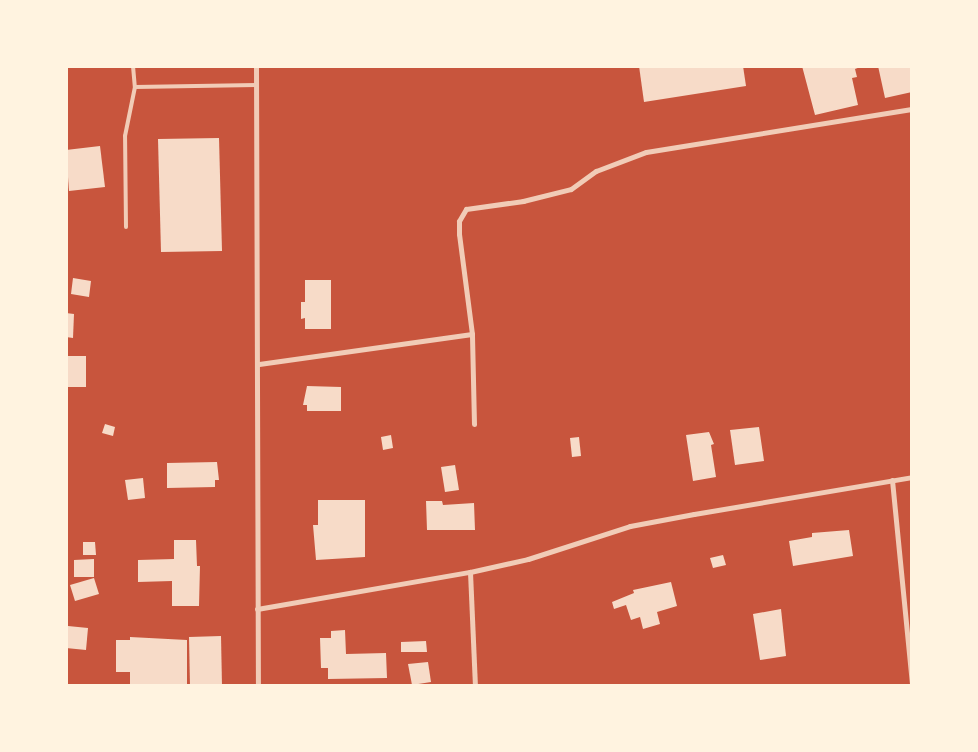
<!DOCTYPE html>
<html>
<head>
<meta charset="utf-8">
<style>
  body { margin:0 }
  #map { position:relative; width:978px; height:752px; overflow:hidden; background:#c8553d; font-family:"Space Grotesk",sans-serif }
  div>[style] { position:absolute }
  .building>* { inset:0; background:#f7dbc8 }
  .service>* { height:4px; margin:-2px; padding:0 2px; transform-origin:2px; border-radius:2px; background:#f1ccb7 }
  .minor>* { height:5px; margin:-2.5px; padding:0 2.5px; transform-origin:2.5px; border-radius:2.5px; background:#f1ccb7 }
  span { translate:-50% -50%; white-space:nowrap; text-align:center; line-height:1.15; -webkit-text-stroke:4.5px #fff3e0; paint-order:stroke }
  .frame { position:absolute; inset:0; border:68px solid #fff3e0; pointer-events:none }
</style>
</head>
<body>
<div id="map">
  <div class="building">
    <i style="clip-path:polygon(639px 66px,743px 66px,746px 86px,644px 102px)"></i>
    <i style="clip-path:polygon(802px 66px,863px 66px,855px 69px,857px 77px,852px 78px,858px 105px,815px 115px)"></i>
    <i style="clip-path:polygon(878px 66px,912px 66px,912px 92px,885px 98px)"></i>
    <i style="clip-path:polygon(219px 138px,222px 251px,161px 252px,158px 139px)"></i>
    <i style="clip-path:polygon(100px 146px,105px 187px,69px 191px,66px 150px)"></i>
    <i style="clip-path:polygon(73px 278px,91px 281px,89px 297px,71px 294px)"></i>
    <i style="clip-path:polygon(305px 280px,331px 280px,331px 329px,305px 329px,305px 318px,301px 319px,301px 302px,305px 302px)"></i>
    <i style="clip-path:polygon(66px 313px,74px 314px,73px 338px,66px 337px)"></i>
    <i style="clip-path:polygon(66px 356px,86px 356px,86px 387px,66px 387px)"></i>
    <i style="clip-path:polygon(307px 386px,341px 387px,341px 411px,307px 411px,307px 405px,303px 405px)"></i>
    <i style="clip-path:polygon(105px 424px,115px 427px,113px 436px,102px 433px)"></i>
    <i style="clip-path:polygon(759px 427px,764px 461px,735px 465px,730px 430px)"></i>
    <i style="clip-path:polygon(709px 432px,714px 444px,711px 445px,716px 477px,693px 481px,686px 435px)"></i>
    <i style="clip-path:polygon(391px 435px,393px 448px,383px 450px,381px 437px)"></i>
    <i style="clip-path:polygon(579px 437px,581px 456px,572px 457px,570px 438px)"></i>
    <i style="clip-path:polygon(217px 462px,219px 480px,215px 480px,215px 487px,167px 488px,167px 463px)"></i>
    <i style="clip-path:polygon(455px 465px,459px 490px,445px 492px,441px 467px)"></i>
    <i style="clip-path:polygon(143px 478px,145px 498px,128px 500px,125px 480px)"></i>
    <i style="clip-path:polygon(318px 500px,365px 500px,365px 557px,316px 560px,313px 525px,318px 525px)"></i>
    <i style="clip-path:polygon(426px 501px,442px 501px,443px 505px,474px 503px,475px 530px,427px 530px)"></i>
    <i style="clip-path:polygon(849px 530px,853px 556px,793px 566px,789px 541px,812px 537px,812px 533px)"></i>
    <i style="clip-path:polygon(174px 540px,196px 540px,197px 566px,200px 566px,199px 606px,172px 606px,172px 581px,138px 582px,138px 560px,174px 559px)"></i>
    <i style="clip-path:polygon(83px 542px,95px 542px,96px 555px,83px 555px)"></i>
    <i style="clip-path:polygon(723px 555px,726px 565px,713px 568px,710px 558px)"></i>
    <i style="clip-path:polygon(94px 559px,94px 577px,74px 577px,74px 560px)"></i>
    <i style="clip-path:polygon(94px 578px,99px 594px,75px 601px,70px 585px)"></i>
    <i style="clip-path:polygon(671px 582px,677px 606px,657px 612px,660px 624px,643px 629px,640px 617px,631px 620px,626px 605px,614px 609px,612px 602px,634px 593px,633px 590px)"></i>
    <i style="clip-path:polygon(781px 609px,786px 656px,760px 660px,753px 614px)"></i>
    <i style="clip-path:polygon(68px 626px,88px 628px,86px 650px,66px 648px)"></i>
    <i style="clip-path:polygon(345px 630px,346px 654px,386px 653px,387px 678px,328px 679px,328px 668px,321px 668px,320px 638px,331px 638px,331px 631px)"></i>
    <i style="clip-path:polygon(221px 636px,222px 686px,190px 686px,189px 637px)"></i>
    <i style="clip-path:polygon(130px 637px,187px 640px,187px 686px,116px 686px,130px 684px,130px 672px,116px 672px,116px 640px,130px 640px)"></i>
    <i style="clip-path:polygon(426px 641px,427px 652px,401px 652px,401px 642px)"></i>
    <i style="clip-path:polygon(428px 662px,431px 682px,412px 685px,408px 664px)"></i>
  </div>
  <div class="service">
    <i style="left:133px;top:66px;width:21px;rotate:85deg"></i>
    <i style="left:135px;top:87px;width:122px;rotate:-0.9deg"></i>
    <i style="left:126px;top:227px;width:91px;rotate:-90.6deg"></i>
    <i style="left:125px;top:136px;width:50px;rotate:-78.5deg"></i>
  </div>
  <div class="minor">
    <i style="left:256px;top:66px;width:620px;rotate:89.82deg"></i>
    <i style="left:259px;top:364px;width:215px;rotate:-8deg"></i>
    <i style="left:474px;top:424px;width:90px;rotate:-91.3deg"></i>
    <i style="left:472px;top:334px;width:101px;rotate:-97.4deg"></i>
    <i style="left:459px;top:234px;width:13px;rotate:-90deg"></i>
    <i style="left:459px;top:221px;width:14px;rotate:-60deg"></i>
    <i style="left:466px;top:209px;width:58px;rotate:-8deg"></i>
    <i style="left:523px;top:201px;width:49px;rotate:-14deg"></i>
    <i style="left:571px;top:189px;width:31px;rotate:-36deg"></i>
    <i style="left:596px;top:171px;width:53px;rotate:-20.8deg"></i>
    <i style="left:646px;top:152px;width:269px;rotate:-9.2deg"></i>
    <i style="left:892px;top:480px;width:204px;rotate:84.4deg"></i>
    <i style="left:470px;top:572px;width:114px;rotate:87.5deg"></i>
    <i style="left:257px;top:609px;width:216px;rotate:-9.9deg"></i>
    <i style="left:470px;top:572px;width:59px;rotate:-12.6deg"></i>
    <i style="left:528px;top:559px;width:107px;rotate:-17.9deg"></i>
    <i style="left:630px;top:526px;width:65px;rotate:-10.6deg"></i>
    <i style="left:694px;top:514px;width:221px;rotate:-9.6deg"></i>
  </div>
  <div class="frame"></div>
</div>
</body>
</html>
